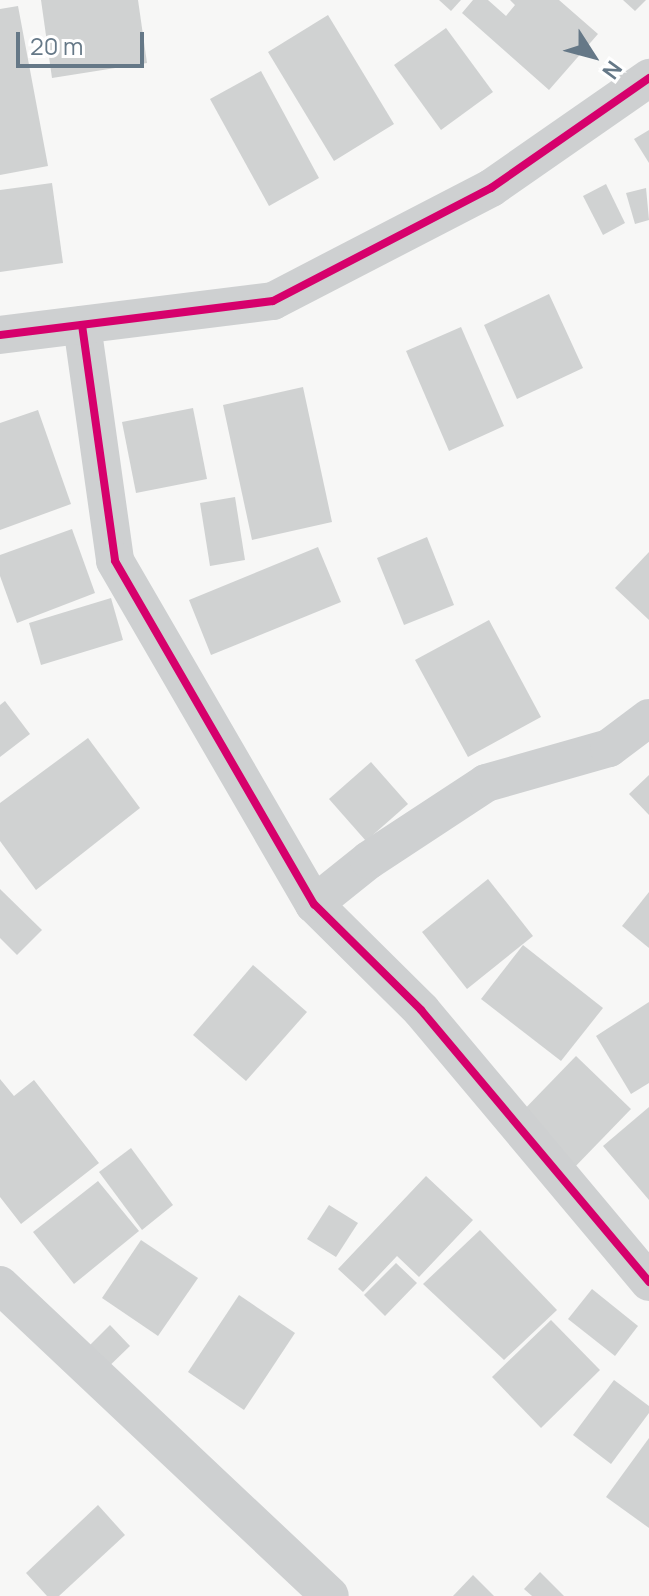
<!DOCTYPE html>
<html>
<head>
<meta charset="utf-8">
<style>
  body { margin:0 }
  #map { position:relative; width:649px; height:1596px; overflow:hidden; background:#f7f7f6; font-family:Manrope,sans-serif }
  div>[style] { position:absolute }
  .building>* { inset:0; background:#d0d2d2 }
  .minor>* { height:38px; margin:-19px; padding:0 19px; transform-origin:19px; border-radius:19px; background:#ced0d1 }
  .cycleway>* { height:8px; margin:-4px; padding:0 4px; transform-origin:4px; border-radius:4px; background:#d6006c }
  span { translate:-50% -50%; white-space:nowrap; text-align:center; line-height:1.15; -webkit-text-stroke:8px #fff; paint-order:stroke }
  .north { position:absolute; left:553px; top:16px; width:80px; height:80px; -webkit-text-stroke:6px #fff; paint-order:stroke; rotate:126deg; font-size:22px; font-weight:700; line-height:32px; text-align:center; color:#657887 }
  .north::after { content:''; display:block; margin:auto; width:28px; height:36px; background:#657887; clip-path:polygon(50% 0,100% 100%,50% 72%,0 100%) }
  .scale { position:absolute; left:16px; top:32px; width:128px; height:36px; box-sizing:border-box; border:4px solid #657887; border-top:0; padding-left:10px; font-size:24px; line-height:28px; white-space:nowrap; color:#657887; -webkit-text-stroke:6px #fff; paint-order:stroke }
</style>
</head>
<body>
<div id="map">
  <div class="building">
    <i style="clip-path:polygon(41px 0,138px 0,147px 63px,52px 78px)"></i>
    <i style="clip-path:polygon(439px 0,461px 0,451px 11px)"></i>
    <i style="clip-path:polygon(473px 0,488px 0,506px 16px,515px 5px,510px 0,559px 0,598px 34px,549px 90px,462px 13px)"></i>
    <i style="clip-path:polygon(623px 0,646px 0,635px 11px)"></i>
    <i style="clip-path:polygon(18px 6px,48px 166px,0 175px,0 9px)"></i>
    <i style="clip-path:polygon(328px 15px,394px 124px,334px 161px,268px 52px)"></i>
    <i style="clip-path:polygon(446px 28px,493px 92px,441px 130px,394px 65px)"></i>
    <i style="clip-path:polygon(261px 71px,319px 178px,269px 206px,210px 99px)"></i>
    <i style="clip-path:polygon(649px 130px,649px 163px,634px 139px)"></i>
    <i style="clip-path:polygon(52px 183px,63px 263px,0 272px,0 190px)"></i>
    <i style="clip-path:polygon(606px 184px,625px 223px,603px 235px,583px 196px)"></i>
    <i style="clip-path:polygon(646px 188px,649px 220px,635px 224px,626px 193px)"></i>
    <i style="clip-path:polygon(549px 294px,583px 368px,517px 399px,484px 325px)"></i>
    <i style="clip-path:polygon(461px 327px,504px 426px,449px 451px,406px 351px)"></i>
    <i style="clip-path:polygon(303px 387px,332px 522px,252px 540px,223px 405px)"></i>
    <i style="clip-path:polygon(193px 408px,207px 479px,136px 493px,122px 422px)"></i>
    <i style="clip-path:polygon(38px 410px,71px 504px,0 530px,0 423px)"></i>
    <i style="clip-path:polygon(235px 497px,245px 560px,210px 566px,200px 503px)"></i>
    <i style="clip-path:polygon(72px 529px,95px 593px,17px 623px,0 576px,0 555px)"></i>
    <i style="clip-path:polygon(427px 537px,454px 605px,404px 625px,377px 558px)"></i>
    <i style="clip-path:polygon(318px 547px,341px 602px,211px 655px,189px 600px)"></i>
    <i style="clip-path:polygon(649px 552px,649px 620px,615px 588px)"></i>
    <i style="clip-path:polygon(111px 598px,123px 640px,41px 665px,29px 623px)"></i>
    <i style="clip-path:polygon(489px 620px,541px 717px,468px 757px,415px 660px)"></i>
    <i style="clip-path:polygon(5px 701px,30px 734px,0 757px,0 705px)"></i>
    <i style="clip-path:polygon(88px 738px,140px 808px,36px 890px,0 841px,0 803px)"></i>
    <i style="clip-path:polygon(371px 762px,408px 804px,366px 841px,329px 799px)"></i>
    <i style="clip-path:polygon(649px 775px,649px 815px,629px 794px)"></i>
    <i style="clip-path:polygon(488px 879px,533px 936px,467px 989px,422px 932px)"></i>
    <i style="clip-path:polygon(0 889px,42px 930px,17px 955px,0 938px)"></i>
    <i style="clip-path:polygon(649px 892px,649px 948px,622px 926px)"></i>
    <i style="clip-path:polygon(523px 945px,603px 1008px,561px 1061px,481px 999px)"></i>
    <i style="clip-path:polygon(253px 965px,307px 1012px,246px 1081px,193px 1035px)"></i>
    <i style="clip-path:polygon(649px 1002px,649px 1083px,631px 1094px,596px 1036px)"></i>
    <i style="clip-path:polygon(576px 1056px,631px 1109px,569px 1173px,514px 1120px)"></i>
    <i style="clip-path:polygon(0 1079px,14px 1096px,34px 1080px,99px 1163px,21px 1224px,0 1197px)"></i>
    <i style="clip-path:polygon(649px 1107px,649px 1200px,603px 1146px)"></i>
    <i style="clip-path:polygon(131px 1148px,173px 1205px,142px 1230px,99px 1172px)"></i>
    <i style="clip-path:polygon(426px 1176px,473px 1220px,419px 1277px,397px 1256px,363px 1292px,338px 1269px)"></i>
    <i style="clip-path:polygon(98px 1181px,139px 1231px,74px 1284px,33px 1232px)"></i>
    <i style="clip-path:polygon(329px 1205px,358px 1223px,336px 1257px,307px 1239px)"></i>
    <i style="clip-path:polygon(480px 1230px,557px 1310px,504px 1360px,423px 1284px)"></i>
    <i style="clip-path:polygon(141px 1240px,198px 1278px,158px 1336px,102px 1298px)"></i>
    <i style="clip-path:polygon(396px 1263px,417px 1283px,385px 1316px,364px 1295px)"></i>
    <i style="clip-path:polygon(592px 1289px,638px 1326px,615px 1356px,568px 1319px)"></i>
    <i style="clip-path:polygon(239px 1295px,295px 1333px,244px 1410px,188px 1372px)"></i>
    <i style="clip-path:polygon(551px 1320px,600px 1370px,541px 1428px,492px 1377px)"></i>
    <i style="clip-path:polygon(110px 1325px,130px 1346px,101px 1374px,82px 1353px)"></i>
    <i style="clip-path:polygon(614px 1380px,649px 1406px,649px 1413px,611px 1464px,573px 1435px)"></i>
    <i style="clip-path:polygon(649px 1438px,649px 1528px,606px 1497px)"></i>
    <i style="clip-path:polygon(98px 1505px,125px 1535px,59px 1596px,47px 1596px,26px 1573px)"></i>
    <i style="clip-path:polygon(540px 1572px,564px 1596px,532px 1596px,524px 1589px)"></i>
    <i style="clip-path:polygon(473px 1575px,494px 1596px,453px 1596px)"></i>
  </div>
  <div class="minor">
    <i style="left:82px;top:325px;width:238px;rotate:82deg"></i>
    <i style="left:115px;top:561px;width:397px;rotate:59.9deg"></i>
    <i style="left:314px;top:904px;width:151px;rotate:44.7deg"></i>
    <i style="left:421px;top:1010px;width:355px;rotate:50deg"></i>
    <i style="left:0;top:335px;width:275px;rotate:-7.1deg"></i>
    <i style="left:273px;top:301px;width:246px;rotate:-27.4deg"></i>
    <i style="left:491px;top:188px;width:193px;rotate:-34.8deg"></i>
    <i style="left:314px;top:904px;width:70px;rotate:-38.7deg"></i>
    <i style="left:369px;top:860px;width:140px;rotate:-33.3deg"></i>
    <i style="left:486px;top:783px;width:128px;rotate:-15.9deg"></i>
    <i style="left:609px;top:748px;width:50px;rotate:-36.9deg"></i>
    <i style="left:0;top:1285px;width:453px;rotate:43.3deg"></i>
  </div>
  <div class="cycleway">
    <i style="left:82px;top:325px;width:238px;rotate:82deg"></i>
    <i style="left:115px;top:561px;width:397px;rotate:59.9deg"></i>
    <i style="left:314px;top:904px;width:151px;rotate:44.7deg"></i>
    <i style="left:421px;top:1010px;width:355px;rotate:50deg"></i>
    <i style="left:0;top:335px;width:275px;rotate:-7.1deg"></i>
    <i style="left:273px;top:301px;width:246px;rotate:-27.4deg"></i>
    <i style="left:491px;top:188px;width:193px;rotate:-34.8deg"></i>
  </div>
  <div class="north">N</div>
  <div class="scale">20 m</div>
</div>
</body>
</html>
